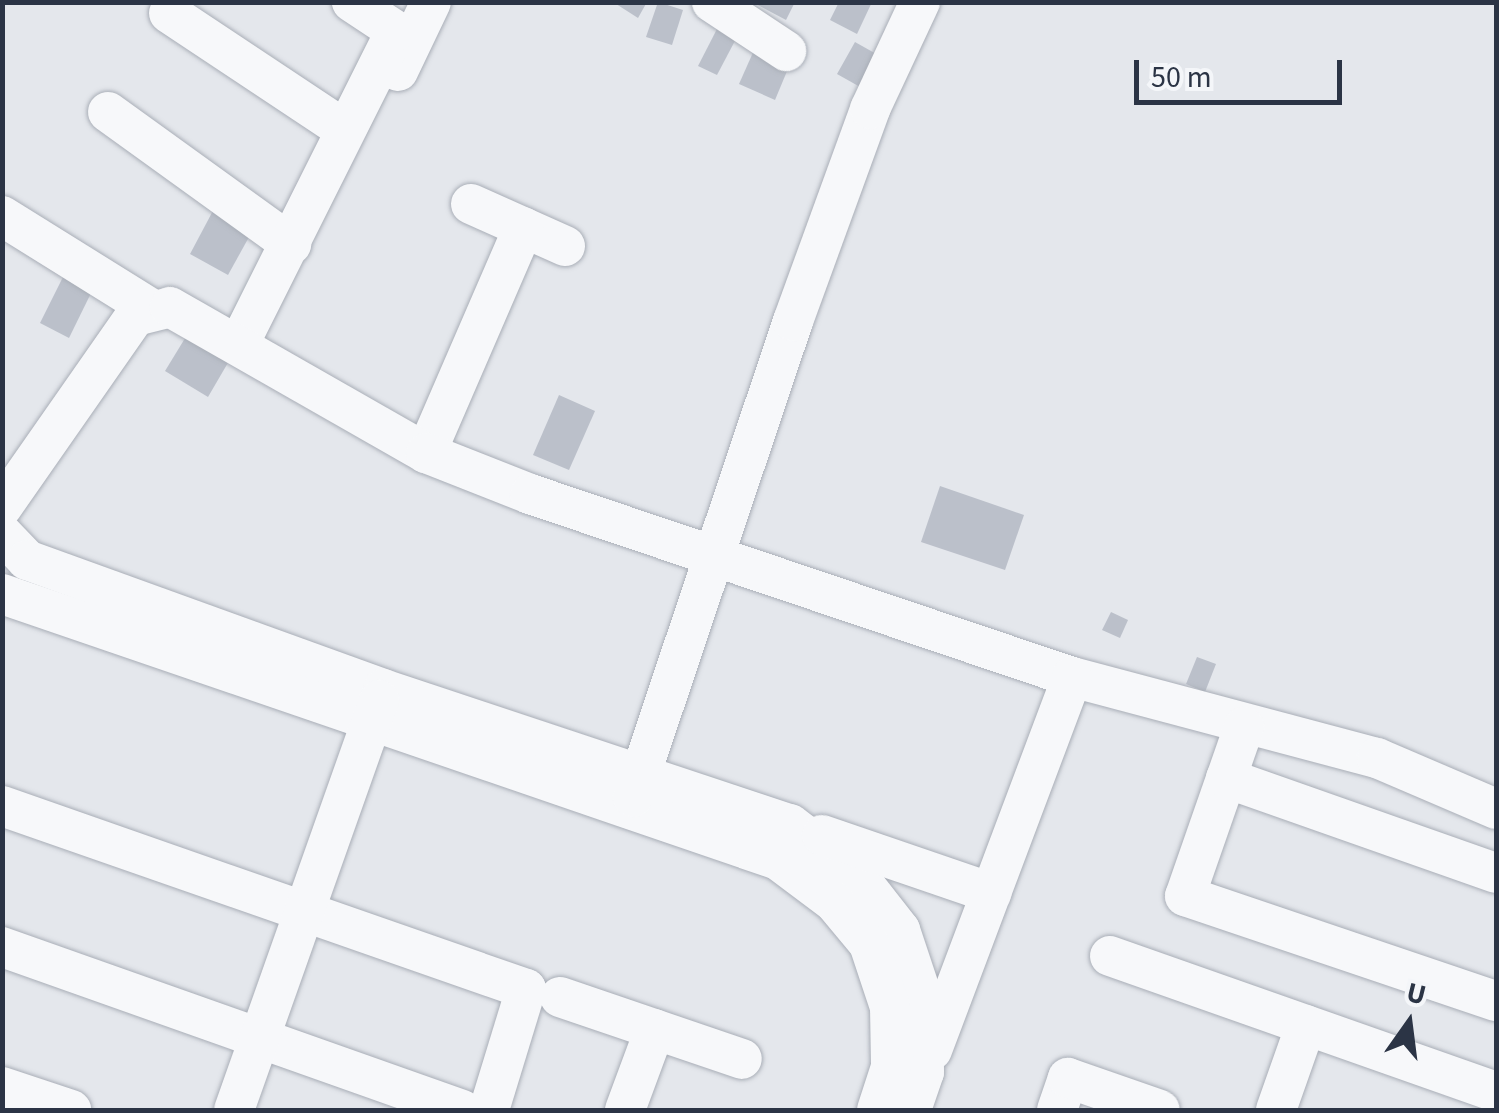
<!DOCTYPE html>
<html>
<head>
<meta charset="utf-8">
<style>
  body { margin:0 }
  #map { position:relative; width:1499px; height:1113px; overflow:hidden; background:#e4e7ec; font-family:"Source Sans 3",sans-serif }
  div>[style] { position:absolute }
  .building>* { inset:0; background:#bbc0ca }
  .roads { filter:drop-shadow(0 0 2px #a9aeb7) drop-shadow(0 0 2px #a9aeb7) }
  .minor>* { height:40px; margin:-20px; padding:0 20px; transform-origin:20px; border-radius:20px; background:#f7f8fa }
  span { translate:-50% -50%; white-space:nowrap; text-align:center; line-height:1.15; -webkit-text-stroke:9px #f4f6f9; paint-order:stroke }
  .frame { position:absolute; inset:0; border:5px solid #2b3445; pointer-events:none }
  .north { position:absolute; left:1359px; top:973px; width:100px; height:100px; -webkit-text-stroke:8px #f4f6f9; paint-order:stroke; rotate:14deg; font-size:28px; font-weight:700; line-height:40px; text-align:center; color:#2b3445 }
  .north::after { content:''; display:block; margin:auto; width:35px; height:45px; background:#2b3445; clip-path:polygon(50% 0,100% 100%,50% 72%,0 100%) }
  .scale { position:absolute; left:1134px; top:60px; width:208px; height:45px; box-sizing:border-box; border:5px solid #2b3445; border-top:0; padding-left:12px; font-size:30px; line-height:35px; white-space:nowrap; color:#2b3445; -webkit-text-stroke:8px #f4f6f9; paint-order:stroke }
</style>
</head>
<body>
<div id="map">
  <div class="building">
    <i style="clip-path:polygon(613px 2px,647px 2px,638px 18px)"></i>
    <i style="clip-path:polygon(658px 2px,683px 10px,672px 45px,646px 37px)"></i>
    <i style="clip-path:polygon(752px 2px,795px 2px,786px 20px)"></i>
    <i style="clip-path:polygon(839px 2px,872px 2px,857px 34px,830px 20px)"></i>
    <i style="clip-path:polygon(718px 27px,737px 37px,717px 75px,698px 66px)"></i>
    <i style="clip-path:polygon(855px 42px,887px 60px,869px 92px,837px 74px)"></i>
    <i style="clip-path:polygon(755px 48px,790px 64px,775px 100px,739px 84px)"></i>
    <i style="clip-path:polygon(215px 207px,254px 228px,228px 275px,190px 254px)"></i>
    <i style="clip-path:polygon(65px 273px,94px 287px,69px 338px,40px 323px)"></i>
    <i style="clip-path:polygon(187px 335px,229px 361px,208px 397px,165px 371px)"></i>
    <i style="clip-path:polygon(559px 395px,595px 411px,569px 470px,533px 455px)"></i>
    <i style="clip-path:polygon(940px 486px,1024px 515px,1005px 570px,921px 542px)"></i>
    <i style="clip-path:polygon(1111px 612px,1128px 620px,1120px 638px,1102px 630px)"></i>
    <i style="clip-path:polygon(1197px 657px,1216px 664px,1205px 692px,1186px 684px)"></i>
  </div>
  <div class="roads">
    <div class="minor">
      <i style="left:712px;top:2px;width:89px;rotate:33.5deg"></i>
      <i style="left:169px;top:13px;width:211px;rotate:33.6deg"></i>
      <i style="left:398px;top:71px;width:76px;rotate:-64.4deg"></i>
      <i style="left:108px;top:112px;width:226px;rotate:35.8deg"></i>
      <i style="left:471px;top:204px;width:103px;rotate:24.1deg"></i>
      <i style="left:2px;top:216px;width:174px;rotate:31.9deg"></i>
      <i style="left:239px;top:344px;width:350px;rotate:-63.4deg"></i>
      <i style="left:396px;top:31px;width:53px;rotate:-146.6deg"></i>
      <i style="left:426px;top:453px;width:246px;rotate:-66.6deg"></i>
      <i style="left:2px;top:507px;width:233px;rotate:-55.1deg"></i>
      <i style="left:135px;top:316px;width:36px;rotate:-14deg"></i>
      <i style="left:170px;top:307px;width:295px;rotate:29.7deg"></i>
      <i style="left:426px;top:453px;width:112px;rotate:21.5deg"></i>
      <i style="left:530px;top:494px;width:572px;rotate:18.66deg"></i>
      <i style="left:1072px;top:677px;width:316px;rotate:14.9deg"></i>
      <i style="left:1377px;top:758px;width:129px;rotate:23.2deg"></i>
      <i style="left:2px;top:534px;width:36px;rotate:46deg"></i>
      <i style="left:27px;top:560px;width:379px;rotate:19.9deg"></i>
      <i style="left:383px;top:689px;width:429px;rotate:18.4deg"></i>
      <i style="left:790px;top:824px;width:84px;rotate:37.3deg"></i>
      <i style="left:857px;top:875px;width:70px;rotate:52deg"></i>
      <i style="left:900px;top:930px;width:73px;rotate:71.6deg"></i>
      <i style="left:923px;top:999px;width:73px;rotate:89.2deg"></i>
      <i style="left:924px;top:1072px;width:40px;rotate:108.9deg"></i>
      <i style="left:2px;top:594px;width:820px;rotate:18.92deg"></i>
      <i style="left:778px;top:860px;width:70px;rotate:36.9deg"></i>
      <i style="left:834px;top:902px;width:55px;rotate:50.2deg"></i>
      <i style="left:869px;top:944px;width:66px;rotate:71.6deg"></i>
      <i style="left:890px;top:1007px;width:60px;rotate:89deg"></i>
      <i style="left:891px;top:1067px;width:45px;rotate:108deg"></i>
      <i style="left:1244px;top:727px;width:179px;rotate:109.2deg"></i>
      <i style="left:1185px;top:896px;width:328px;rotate:18.7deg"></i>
      <i style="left:1226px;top:778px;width:286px;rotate:19.4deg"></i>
      <i style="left:633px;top:797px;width:502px;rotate:-71.42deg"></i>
      <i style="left:793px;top:321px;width:226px;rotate:-70deg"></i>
      <i style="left:870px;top:109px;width:118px;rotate:-65deg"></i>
      <i style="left:2px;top:806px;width:555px;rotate:19.25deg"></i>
      <i style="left:526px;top:989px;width:127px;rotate:107deg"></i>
      <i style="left:822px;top:835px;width:179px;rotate:18.9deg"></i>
      <i style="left:2px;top:947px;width:488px;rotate:19.5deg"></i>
      <i style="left:1110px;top:956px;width:409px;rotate:19.4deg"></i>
      <i style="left:560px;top:997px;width:192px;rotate:18.8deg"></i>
      <i style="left:932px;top:1050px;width:398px;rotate:-69.4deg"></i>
      <i style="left:2px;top:1087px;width:73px;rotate:18.4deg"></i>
      <i style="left:234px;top:1110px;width:435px;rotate:-70.5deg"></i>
      <i style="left:625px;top:1110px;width:86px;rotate:-69.7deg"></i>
      <i style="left:1057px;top:1110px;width:34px;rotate:-71deg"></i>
      <i style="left:1068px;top:1078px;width:97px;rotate:19.2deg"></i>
      <i style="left:1276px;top:1110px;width:90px;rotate:-70.6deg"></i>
    </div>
  </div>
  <div class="frame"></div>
  <div class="north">U</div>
  <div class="scale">50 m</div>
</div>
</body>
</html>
